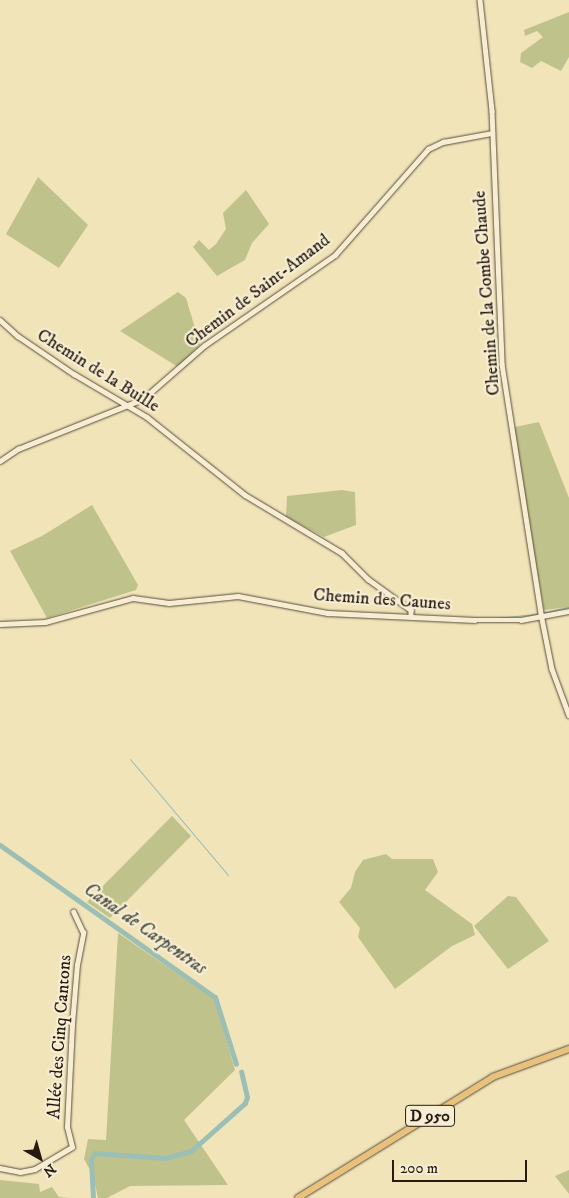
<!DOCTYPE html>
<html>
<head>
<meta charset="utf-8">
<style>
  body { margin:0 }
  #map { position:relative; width:569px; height:1198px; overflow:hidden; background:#f1e4b9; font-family:"IM FELL DW Pica",serif }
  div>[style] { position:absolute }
  .green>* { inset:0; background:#c0c28b }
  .stream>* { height:1px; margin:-0.5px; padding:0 0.5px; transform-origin:0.5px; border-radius:0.5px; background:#9bbeb5 }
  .canal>* { height:5px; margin:-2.5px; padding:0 2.5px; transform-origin:2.5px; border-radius:2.5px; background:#9bbeb5 }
  .roads { filter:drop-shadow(0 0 1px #594c3b) drop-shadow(0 0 1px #594c3b) }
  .minor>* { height:4.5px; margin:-2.25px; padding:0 2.25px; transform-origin:2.25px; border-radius:2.25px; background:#f6edd2 }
  .major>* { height:5.5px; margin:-2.75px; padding:0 2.75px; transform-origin:2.75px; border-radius:2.75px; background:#e8c27c }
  span { translate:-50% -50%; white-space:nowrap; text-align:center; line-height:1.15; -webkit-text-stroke:4.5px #f6edd2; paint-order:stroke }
  .shield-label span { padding:1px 4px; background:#f6edd2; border:1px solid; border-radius:4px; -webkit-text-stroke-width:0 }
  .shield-label { font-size:16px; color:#261a11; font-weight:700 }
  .street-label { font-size:18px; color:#261a11 }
  .water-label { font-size:19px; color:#4f534a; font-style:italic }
  .north { position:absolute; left:15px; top:1133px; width:50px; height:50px; -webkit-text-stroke:4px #f6edd2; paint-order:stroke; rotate:142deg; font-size:14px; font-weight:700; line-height:20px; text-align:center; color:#261a11 }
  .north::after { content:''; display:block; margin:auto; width:18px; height:22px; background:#261a11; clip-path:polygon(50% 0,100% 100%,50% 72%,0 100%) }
  .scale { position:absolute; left:392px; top:1160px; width:135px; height:22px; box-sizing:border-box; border:2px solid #261a11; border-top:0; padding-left:6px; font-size:15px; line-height:18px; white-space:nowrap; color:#261a11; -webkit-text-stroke:4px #f6edd2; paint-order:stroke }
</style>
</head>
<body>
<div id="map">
  <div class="green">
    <i style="clip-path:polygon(569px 12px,569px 57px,561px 71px,541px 61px,532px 68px,520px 62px,521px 53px,543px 37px,537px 31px,525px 36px,524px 30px)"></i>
    <i style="clip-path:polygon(38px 177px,88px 225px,59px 268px,6px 234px)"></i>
    <i style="clip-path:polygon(246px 190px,269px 224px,252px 243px,245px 260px,217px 276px,193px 247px,199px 240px,209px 250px,216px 244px,226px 229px,223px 213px)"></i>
    <i style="clip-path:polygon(178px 292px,186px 298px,200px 345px,178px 367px,120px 331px)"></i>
    <i style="clip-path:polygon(539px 422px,569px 498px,569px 607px,544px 610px,513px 431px,515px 427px)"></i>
    <i style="clip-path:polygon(342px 490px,355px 492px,356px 525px,324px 537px,286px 517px,287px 496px)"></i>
    <i style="clip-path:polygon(92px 505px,138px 585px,136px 590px,47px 618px,10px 551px,42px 536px)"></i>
    <i style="clip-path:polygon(172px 816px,191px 836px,110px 918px,87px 902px)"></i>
    <i style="clip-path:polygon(386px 854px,392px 859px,433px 859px,438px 872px,425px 890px,472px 924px,475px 935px,452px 946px,395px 989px,358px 937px,360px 928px,339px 902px,351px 888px,355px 872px,363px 860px)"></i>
    <i style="clip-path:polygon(508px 896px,516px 897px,549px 941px,508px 969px,474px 926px)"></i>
    <i style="clip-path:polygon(118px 933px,213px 998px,216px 1004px,235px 1070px,184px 1120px,228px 1185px,130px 1186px,107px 1198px,98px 1198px,93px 1175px,84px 1159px,88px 1139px,106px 1140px)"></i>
    <i style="clip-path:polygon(569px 1170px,569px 1194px,555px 1176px)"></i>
    <i style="clip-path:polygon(0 1180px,39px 1184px,40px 1192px,52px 1187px,59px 1197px,70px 1198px,0 1198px)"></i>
  </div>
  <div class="stream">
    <i style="left:542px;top:613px;width:28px;rotate:-13deg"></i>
    <i style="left:495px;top:618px;width:44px;rotate:-5.2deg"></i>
    <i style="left:130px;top:759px;width:152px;rotate:49.8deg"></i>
  </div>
  <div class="canal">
    <i style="left:0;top:845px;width:263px;rotate:35.3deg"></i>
    <i style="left:215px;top:997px;width:70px;rotate:72.6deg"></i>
    <i style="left:93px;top:1198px;width:39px;rotate:-93deg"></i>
    <i style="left:91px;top:1159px;width:7px;rotate:-56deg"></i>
    <i style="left:95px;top:1153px;width:70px;rotate:4.1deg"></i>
    <i style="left:165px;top:1158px;width:27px;rotate:-15deg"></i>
    <i style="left:191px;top:1151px;width:72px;rotate:-41.6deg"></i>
    <i style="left:245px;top:1103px;width:6px;rotate:-72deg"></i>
    <i style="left:247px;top:1097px;width:26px;rotate:-103deg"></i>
  </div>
  <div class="roads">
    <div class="minor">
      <i style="left:480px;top:0;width:112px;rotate:83.8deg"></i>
      <i style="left:492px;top:111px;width:253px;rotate:87.7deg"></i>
      <i style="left:502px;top:364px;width:252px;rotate:81.1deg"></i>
      <i style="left:0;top:320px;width:24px;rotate:42deg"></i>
      <i style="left:18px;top:336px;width:68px;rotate:34.2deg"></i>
      <i style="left:74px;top:374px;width:85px;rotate:30.5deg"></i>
      <i style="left:147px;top:417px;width:125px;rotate:38.5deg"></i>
      <i style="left:245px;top:495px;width:113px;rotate:30.9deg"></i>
      <i style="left:342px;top:553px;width:37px;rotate:45deg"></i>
      <i style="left:368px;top:579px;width:53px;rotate:35.8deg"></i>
      <i style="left:411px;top:610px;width:6px;rotate:90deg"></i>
      <i style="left:0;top:461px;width:22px;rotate:-34deg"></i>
      <i style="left:18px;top:449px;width:135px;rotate:-21.8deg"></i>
      <i style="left:143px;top:399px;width:82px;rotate:-41.1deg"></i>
      <i style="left:205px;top:345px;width:158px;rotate:-34.7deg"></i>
      <i style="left:335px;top:255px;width:141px;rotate:-48.7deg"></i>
      <i style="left:428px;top:149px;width:17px;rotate:-25deg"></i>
      <i style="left:443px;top:142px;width:50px;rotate:-10.4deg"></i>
      <i style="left:541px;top:614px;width:56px;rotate:78.7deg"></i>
      <i style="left:552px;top:669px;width:49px;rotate:69.7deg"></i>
      <i style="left:0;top:624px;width:45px;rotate:-2.5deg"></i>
      <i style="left:45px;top:622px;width:91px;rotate:-15.3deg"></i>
      <i style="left:133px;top:598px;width:36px;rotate:8deg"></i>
      <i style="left:169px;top:603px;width:69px;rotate:-5.8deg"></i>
      <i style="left:238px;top:596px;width:92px;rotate:10.7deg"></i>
      <i style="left:328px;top:613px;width:147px;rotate:2.7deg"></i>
      <i style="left:475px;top:620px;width:46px"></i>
      <i style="left:521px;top:620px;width:49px;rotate:-10.6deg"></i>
      <i style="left:0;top:1168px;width:20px;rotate:11deg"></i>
      <i style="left:20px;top:1172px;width:15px;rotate:-11deg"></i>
      <i style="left:35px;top:1169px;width:43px;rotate:-30.7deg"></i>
      <i style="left:72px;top:1147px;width:21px;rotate:-104deg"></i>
      <i style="left:67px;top:1127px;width:103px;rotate:-87.2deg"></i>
      <i style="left:72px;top:1024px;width:59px;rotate:-85.2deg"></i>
      <i style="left:77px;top:965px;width:33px;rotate:-79deg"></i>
      <i style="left:83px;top:933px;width:23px;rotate:-115deg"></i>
    </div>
    <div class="major">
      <i style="left:298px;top:1198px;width:229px;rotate:-31.8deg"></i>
      <i style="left:493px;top:1077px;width:81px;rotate:-20.2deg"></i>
    </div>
  </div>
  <div class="shield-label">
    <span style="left:430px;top:1116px">D 950</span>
  </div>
  <div class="street-label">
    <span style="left:258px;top:291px;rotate:-37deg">Chemin de Saint-Amand</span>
    <span style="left:487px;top:293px;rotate:-94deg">Chemin de la Combe Chaude</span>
    <span style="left:98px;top:371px;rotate:32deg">Chemin de la Buille</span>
    <span style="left:382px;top:600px;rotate:4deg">Chemin des Caunes</span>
    <span style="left:60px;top:1037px;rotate:-86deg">Allée des Cinq Cantons</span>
  </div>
  <div class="water-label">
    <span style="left:145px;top:929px;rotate:35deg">Canal de Carpentras</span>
  </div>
  <div class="north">N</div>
  <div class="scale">200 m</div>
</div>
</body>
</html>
